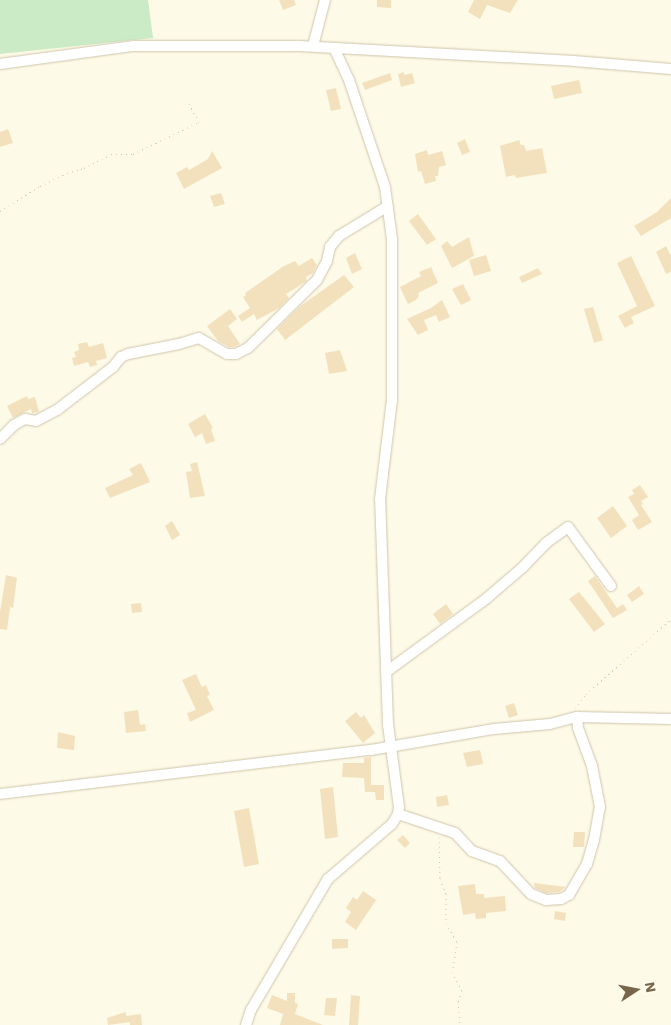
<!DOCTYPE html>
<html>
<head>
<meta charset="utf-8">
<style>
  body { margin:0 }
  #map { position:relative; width:671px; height:1025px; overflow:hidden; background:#fdfae7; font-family:"Work Sans",sans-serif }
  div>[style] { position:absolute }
  .green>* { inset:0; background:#caebc5 }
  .building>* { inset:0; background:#f3e1be }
  .path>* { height:1px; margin-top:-0.5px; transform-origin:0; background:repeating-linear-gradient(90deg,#d8c5a1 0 1px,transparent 0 5px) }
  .roads { filter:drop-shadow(0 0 1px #cfc5ac) drop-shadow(0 0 1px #cfc5ac) }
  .minor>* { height:10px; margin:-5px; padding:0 5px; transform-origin:5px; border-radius:5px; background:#fff }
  span { translate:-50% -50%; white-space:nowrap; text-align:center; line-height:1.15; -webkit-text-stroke:5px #fffdee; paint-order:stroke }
  .north { position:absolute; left:611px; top:965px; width:50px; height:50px; -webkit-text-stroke:4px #fffdee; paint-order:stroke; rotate:79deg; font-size:14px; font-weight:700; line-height:20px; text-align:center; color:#78664a }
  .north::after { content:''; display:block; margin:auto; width:18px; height:22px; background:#78664a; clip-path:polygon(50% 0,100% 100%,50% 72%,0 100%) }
</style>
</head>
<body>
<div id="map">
  <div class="green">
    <i style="clip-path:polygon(0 0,148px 0,153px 38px,0 54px)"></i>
  </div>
  <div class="building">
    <i style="clip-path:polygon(279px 0,294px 0,296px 5px,283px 10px)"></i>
    <i style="clip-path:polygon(377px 0,391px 0,391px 8px,377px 7px)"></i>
    <i style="clip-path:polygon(474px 0,518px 0,510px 13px,487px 5px,480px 19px,468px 12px)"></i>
    <i style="clip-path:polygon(404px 72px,404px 75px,412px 73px,415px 83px,401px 87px,398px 74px)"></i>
    <i style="clip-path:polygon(390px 73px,392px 80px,365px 90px,362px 83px)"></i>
    <i style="clip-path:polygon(579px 80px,582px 93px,554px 99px,551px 86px)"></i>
    <i style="clip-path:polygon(336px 88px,341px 109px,331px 111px,326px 90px)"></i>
    <i style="clip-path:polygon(8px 129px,13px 143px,0 147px,0 132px)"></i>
    <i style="clip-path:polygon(465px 139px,470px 152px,462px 155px,457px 143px)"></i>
    <i style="clip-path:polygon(519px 140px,521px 145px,524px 145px,526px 151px,542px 148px,547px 173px,516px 178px,515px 175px,506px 177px,500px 146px)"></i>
    <i style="clip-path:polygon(427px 150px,428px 155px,442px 151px,446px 165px,439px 167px,438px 176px,435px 176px,436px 181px,425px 184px,421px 171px,418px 172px,415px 154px)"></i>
    <i style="clip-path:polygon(212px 151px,222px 168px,184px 189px,176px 173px,187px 167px,189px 170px,208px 159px)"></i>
    <i style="clip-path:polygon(221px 193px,225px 204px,214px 207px,210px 196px)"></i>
    <i style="clip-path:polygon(671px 198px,671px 218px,641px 236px,634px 226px,657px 212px)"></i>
    <i style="clip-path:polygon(418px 214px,436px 239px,427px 245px,409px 221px)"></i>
    <i style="clip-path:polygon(469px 237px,474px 256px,452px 268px,441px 246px,447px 241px,452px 247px)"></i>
    <i style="clip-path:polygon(666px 246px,671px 256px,671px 272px,666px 274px,656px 252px)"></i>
    <i style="clip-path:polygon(355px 253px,362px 269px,352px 274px,346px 258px)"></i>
    <i style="clip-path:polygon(486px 255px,491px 271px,474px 276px,469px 260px)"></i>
    <i style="clip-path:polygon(631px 256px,655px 306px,631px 317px,634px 323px,625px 328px,618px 316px,637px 306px,617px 263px)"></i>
    <i style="clip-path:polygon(312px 258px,317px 265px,313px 273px,306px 277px,307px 281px,286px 294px,289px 298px,279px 308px,257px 320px,254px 314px,242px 322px,238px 316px,250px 308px,243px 297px,246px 295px,245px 293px,284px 266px,295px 261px,299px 266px)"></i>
    <i style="clip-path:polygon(431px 267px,438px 283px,418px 293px,419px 296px,416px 300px,408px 304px,400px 287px,421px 276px,419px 272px)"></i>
    <i style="clip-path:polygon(538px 268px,542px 274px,522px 283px,519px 277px)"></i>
    <i style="clip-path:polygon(344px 275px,354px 287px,285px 340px,277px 329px,299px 307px)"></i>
    <i style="clip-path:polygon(463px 284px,471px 300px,461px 305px,452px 289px)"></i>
    <i style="clip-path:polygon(442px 300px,450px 317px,439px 322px,436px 315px,424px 320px,428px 330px,418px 335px,407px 319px,431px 308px)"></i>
    <i style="clip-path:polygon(593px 307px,603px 340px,594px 343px,584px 309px)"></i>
    <i style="clip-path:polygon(230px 309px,237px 319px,228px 326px,240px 344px,234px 347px,229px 347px,218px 341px,207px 326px)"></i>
    <i style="clip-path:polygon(87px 342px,89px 347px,103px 343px,107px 358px,96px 361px,97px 365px,90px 367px,88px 362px,74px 366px,72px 358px,76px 357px,74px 352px,79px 350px,78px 344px)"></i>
    <i style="clip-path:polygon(340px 350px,347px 371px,329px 374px,325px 353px)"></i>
    <i style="clip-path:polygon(27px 396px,28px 399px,35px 397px,39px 412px,32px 413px,31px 409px,13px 418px,7px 406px)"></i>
    <i style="clip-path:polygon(205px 414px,213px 428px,211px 429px,215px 441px,206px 444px,202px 433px,195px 437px,188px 424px)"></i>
    <i style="clip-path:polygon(197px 462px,205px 496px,190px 498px,186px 472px,192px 471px,190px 464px)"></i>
    <i style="clip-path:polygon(141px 463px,150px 482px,110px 498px,105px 488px,133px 475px,129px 469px)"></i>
    <i style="clip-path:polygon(640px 485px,648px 497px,641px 501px,643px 504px,641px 505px,652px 522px,638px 530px,632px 520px,639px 515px,628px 497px,634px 494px,632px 490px)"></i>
    <i style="clip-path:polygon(613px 506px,627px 526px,611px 538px,597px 518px)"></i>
    <i style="clip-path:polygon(172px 521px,180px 535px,172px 540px,165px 526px)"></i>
    <i style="clip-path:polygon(6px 575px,17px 578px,13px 608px,10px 607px,7px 630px,0 629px,0 612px)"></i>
    <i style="clip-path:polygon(595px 576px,617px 608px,623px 604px,627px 610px,613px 618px,588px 581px)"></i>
    <i style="clip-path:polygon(639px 586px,644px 594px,632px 602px,627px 595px)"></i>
    <i style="clip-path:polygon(579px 592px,605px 624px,594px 632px,569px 599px)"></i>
    <i style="clip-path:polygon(141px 603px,142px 612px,132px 613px,131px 604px)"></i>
    <i style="clip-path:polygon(446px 604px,453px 614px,440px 624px,433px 614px)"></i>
    <i style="clip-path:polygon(196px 674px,202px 687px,206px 685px,210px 695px,207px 696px,214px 710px,190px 722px,187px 713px,196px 710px,182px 680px)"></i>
    <i style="clip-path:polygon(514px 703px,518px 715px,509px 718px,505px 706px)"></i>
    <i style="clip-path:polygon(138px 710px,140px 725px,145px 724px,146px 731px,126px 733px,124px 712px)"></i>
    <i style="clip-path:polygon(356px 712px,361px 718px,364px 715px,375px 733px,363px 743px,345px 721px)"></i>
    <i style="clip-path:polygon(58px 732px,75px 736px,74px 750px,57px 748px)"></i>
    <i style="clip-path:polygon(480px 750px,483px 764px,467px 767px,463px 753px)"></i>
    <i style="clip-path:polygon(371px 757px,371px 785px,384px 785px,384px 800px,376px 800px,375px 792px,365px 792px,364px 778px,342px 777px,343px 763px,364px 763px,364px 758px)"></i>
    <i style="clip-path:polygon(333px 787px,338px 837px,325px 839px,320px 789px)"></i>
    <i style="clip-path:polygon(447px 795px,449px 805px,437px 807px,436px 797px)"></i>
    <i style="clip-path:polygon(249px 808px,259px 864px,244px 867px,234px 811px)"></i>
    <i style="clip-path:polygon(574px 832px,585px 832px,584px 847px,573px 847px)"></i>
    <i style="clip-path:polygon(403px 835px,410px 843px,405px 848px,397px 840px)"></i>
    <i style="clip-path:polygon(534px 883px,566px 887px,559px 892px,546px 893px,535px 888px)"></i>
    <i style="clip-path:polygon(475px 884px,476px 894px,484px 894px,484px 898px,505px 896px,506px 911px,486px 913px,486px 918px,476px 919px,475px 913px,463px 915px,458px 886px)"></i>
    <i style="clip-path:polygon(363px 891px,376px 900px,356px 930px,345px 922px,351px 912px,346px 908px,353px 897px,357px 900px)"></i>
    <i style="clip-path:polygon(555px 911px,566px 913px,565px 921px,554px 919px)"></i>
    <i style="clip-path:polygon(332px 939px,348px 939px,348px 948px,332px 949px)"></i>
    <i style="clip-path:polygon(287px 993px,295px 993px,295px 1003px,298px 1004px,295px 1014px,323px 1025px,280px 1025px,283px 1014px,267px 1008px,272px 995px,287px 1001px)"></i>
    <i style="clip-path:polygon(351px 995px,360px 996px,358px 1025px,349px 1025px)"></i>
    <i style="clip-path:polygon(326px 998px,337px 998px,335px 1016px,324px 1015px)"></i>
    <i style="clip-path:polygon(126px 1012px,126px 1016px,141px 1014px,142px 1025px,130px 1025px,130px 1022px,108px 1025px,107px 1018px)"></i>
  </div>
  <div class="path">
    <i style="left:0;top:211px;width:47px;rotate:-32deg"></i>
    <i style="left:40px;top:186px;width:30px;rotate:-26deg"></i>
    <i style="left:67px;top:173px;width:18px;rotate:-16deg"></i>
    <i style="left:84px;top:168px;width:30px;rotate:-27deg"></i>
    <i style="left:111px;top:154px;width:22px"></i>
    <i style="left:133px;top:154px;width:73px;rotate:-25.9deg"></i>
    <i style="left:199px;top:122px;width:21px;rotate:-119deg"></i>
    <i style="left:575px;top:708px;width:18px;rotate:-52deg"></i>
    <i style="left:586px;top:694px;width:113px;rotate:-41.4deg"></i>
    <i style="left:439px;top:837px;width:42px;rotate:88.6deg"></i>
    <i style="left:440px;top:879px;width:16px;rotate:68deg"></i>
    <i style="left:446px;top:894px;width:29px;rotate:90deg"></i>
    <i style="left:446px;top:923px;width:22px;rotate:60deg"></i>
    <i style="left:457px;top:942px;width:30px;rotate:99deg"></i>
    <i style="left:452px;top:972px;width:21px;rotate:62deg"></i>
    <i style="left:462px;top:991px;width:12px;rotate:110deg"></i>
    <i style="left:458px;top:1002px;width:23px;rotate:85deg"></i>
  </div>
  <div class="roads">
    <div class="minor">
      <i style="left:313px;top:46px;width:48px;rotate:-75.4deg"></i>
      <i style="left:0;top:64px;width:135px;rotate:-7.7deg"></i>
      <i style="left:134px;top:46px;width:165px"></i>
      <i style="left:299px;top:46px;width:275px;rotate:3.1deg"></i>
      <i style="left:574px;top:61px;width:97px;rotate:4.7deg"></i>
      <i style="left:0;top:439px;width:20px;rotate:-45deg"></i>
      <i style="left:14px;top:425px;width:13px;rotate:-29deg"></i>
      <i style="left:25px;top:419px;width:11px;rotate:10deg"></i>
      <i style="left:36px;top:421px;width:24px;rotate:-28deg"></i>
      <i style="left:57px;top:410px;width:71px;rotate:-37.5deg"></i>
      <i style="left:113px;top:367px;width:13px;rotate:-51deg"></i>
      <i style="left:121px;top:357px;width:8px;rotate:-23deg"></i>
      <i style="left:128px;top:354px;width:52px;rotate:-11.1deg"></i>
      <i style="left:179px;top:344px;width:21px;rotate:-17deg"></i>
      <i style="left:199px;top:338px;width:32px;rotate:30deg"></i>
      <i style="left:227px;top:354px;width:9px"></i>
      <i style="left:236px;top:354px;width:13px;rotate:-27deg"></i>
      <i style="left:248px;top:348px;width:97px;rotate:-44.6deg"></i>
      <i style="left:317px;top:280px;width:21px;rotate:-62deg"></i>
      <i style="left:327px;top:261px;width:14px;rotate:-78deg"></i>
      <i style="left:330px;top:247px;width:14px;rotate:-51deg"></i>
      <i style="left:339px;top:236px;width:57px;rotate:-31.5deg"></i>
      <i style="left:386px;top:672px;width:125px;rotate:-36.2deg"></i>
      <i style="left:487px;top:598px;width:48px;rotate:-40.7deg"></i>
      <i style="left:523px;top:567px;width:33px;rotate:-46deg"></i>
      <i style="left:546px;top:543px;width:27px;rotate:-36deg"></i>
      <i style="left:568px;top:527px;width:73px;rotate:53.9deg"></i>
      <i style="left:0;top:794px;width:374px;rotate:-6.8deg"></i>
      <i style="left:371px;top:750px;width:125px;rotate:-9.7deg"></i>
      <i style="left:494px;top:729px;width:56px;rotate:-5.1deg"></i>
      <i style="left:550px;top:724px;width:28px;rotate:-15deg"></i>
      <i style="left:577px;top:717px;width:94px;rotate:1.2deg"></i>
      <i style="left:398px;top:814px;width:60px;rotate:18.4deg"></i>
      <i style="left:455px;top:833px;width:25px;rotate:47deg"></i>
      <i style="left:472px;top:851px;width:30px;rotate:20deg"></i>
      <i style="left:500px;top:861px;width:45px;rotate:46.8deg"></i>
      <i style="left:531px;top:894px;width:16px;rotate:22deg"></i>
      <i style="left:546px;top:900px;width:15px;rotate:-4deg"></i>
      <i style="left:561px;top:899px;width:9px;rotate:-27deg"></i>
      <i style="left:569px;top:895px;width:36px;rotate:-60deg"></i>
      <i style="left:587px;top:864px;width:25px;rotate:-74deg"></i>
      <i style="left:594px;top:840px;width:34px;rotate:-80deg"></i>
      <i style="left:600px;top:807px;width:42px;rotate:-101deg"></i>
      <i style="left:592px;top:766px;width:40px;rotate:-110.2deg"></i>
      <i style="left:578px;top:728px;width:11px;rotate:-95deg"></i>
      <i style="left:246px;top:1025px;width:16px;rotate:-72deg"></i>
      <i style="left:251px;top:1010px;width:152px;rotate:-59.6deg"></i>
      <i style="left:328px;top:879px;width:84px;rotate:-40.7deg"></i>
      <i style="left:392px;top:824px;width:12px;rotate:-59deg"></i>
      <i style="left:398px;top:814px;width:7px;rotate:-82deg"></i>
      <i style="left:399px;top:807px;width:83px;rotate:-97.6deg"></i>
      <i style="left:388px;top:725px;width:226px;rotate:-92deg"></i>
      <i style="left:380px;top:499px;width:100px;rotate:-83.1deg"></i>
      <i style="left:392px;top:400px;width:161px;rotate:-90deg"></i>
      <i style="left:392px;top:239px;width:52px;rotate:-97.7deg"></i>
      <i style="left:385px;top:187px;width:113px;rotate:-108.6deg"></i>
      <i style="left:349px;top:80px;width:35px;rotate:-115deg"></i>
    </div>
  </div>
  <div class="north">N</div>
</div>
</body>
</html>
